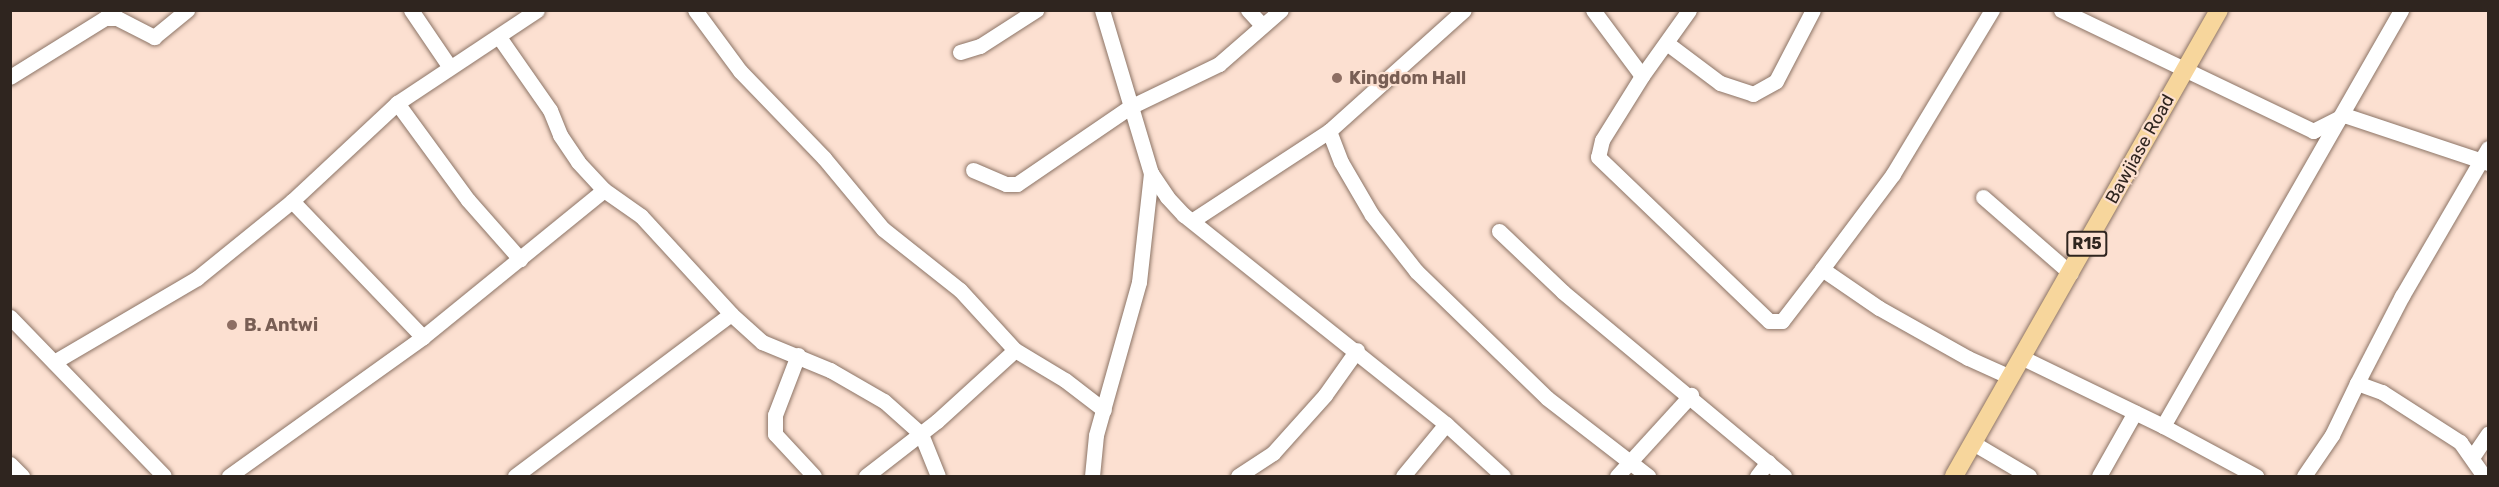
<!DOCTYPE html>
<html>
<head>
<meta charset="utf-8">
<style>
  body { margin:0 }
  #map { position:relative; width:2499px; height:487px; overflow:hidden; background:#fce0d1; font-family:Rubik,sans-serif }
  div>[style] { position:absolute }
  .roads { filter:drop-shadow(0 0 2px #8c7466) drop-shadow(0 0 2px #8c7466) }
  .minor>* { height:15px; margin:-7.5px; padding:0 7.5px; transform-origin:7.5px; border-radius:7.5px; background:#fff }
  .major>* { height:18px; margin:-9px; padding:0 9px; transform-origin:9px; border-radius:9px; background:#f7d69c }
  .dots>* { width:16px; height:16px; translate:-50% -50%; box-sizing:border-box; border:3px solid #fce0d1; border-radius:50% }
  span { translate:-50% -50%; white-space:nowrap; text-align:center; line-height:1.15; -webkit-text-stroke:4.5px #fce0d1; paint-order:stroke }
  .shield-label span { padding:2px 4px; background:#fce0d1; border:2px solid; border-radius:4px; -webkit-text-stroke-width:0 }
  .shield-label { font-size:16px; color:#2f251f; font-weight:700 }
  .education-label { font-size:18px; color:#785e54; font-weight:700 }
  .left { translate:0 -50%; text-align:left }
  .street-label { font-size:18px; color:#2f251f }
  .frame { position:absolute; inset:0; border:12px solid #2f251f; pointer-events:none }
</style>
</head>
<body>
<div id="map">
  <div class="roads">
    <div class="minor">
      <i style="left:411px;top:10px;width:68px;rotate:55.8deg"></i>
      <i style="left:695px;top:10px;width:76px;rotate:53.6deg"></i>
      <i style="left:740px;top:71px;width:121px;rotate:46deg"></i>
      <i style="left:824px;top:158px;width:92px;rotate:50.3deg"></i>
      <i style="left:883px;top:229px;width:98px;rotate:38.4deg"></i>
      <i style="left:960px;top:290px;width:81px;rotate:47.5deg"></i>
      <i style="left:1015px;top:350px;width:58px;rotate:31deg"></i>
      <i style="left:1065px;top:380px;width:49px;rotate:37.6deg"></i>
      <i style="left:1102px;top:10px;width:170px;rotate:73.3deg"></i>
      <i style="left:1151px;top:173px;width:29px;rotate:56deg"></i>
      <i style="left:1167px;top:197px;width:25px;rotate:47deg"></i>
      <i style="left:1184px;top:215px;width:335px;rotate:38.6deg"></i>
      <i style="left:1446px;top:424px;width:77px;rotate:42.4deg"></i>
      <i style="left:1248px;top:10px;width:21px;rotate:47deg"></i>
      <i style="left:1593px;top:10px;width:82px;rotate:53.4deg"></i>
      <i style="left:1642px;top:76px;width:75px;rotate:122deg"></i>
      <i style="left:1602px;top:140px;width:17px;rotate:103deg"></i>
      <i style="left:1598px;top:157px;width:237px;rotate:43.8deg"></i>
      <i style="left:1769px;top:321px;width:13px"></i>
      <i style="left:1782px;top:321px;width:66px;rotate:-52.4deg"></i>
      <i style="left:1822px;top:269px;width:69px;rotate:34.4deg"></i>
      <i style="left:1879px;top:308px;width:102px;rotate:29.3deg"></i>
      <i style="left:1968px;top:358px;width:46px;rotate:24.3deg"></i>
      <i style="left:2061px;top:10px;width:280px;rotate:25.6deg"></i>
      <i style="left:2313px;top:131px;width:35px;rotate:-27deg"></i>
      <i style="left:2344px;top:115px;width:152px;rotate:18.4deg"></i>
      <i style="left:499px;top:37px;width:89px;rotate:55.1deg"></i>
      <i style="left:550px;top:110px;width:27px;rotate:68deg"></i>
      <i style="left:560px;top:135px;width:32px;rotate:56deg"></i>
      <i style="left:578px;top:162px;width:38px;rotate:47deg"></i>
      <i style="left:604px;top:190px;width:45px;rotate:35.1deg"></i>
      <i style="left:641px;top:216px;width:133px;rotate:47.4deg"></i>
      <i style="left:1668px;top:44px;width:65px;rotate:36.9deg"></i>
      <i style="left:1720px;top:83px;width:35px;rotate:18deg"></i>
      <i style="left:1753px;top:94px;width:26px;rotate:-29deg"></i>
      <i style="left:1776px;top:81px;width:80px;rotate:-62.5deg"></i>
      <i style="left:960px;top:52px;width:21px;rotate:-17deg"></i>
      <i style="left:980px;top:46px;width:67px;rotate:-32.7deg"></i>
      <i style="left:1642px;top:76px;width:81px;rotate:-54.5deg"></i>
      <i style="left:10px;top:77px;width:112px;rotate:-31.8deg"></i>
      <i style="left:105px;top:18px;width:12px"></i>
      <i style="left:117px;top:18px;width:42px;rotate:27.2deg"></i>
      <i style="left:154px;top:37px;width:43px;rotate:-39.3deg"></i>
      <i style="left:397px;top:103px;width:120px;rotate:53.8deg"></i>
      <i style="left:468px;top:200px;width:79px;rotate:48.6deg"></i>
      <i style="left:1329px;top:131px;width:181px;rotate:-41.9deg"></i>
      <i style="left:973px;top:170px;width:36px;rotate:23deg"></i>
      <i style="left:1006px;top:184px;width:11px"></i>
      <i style="left:1017px;top:184px;width:137px;rotate:-34.3deg"></i>
      <i style="left:1130px;top:107px;width:99px;rotate:-25.8deg"></i>
      <i style="left:1219px;top:64px;width:82px;rotate:-41.1deg"></i>
      <i style="left:1983px;top:197px;width:116px;rotate:41.1deg"></i>
      <i style="left:292px;top:201px;width:189px;rotate:46.1deg"></i>
      <i style="left:1193px;top:220px;width:163px;rotate:-33.2deg"></i>
      <i style="left:1329px;top:131px;width:33px;rotate:69deg"></i>
      <i style="left:1341px;top:162px;width:61px;rotate:59.7deg"></i>
      <i style="left:1372px;top:215px;width:71px;rotate:51.8deg"></i>
      <i style="left:1416px;top:271px;width:182px;rotate:44.1deg"></i>
      <i style="left:1547px;top:398px;width:128px;rotate:37.7deg"></i>
      <i style="left:1499px;top:231px;width:88px;rotate:43.6deg"></i>
      <i style="left:1563px;top:292px;width:288px;rotate:39.8deg"></i>
      <i style="left:1822px;top:269px;width:119px;rotate:-53.2deg"></i>
      <i style="left:1893px;top:174px;width:192px;rotate:-58.9deg"></i>
      <i style="left:10px;top:317px;width:221px;rotate:45.9deg"></i>
      <i style="left:798px;top:355px;width:64px;rotate:111deg"></i>
      <i style="left:775px;top:415px;width:19px;rotate:90deg"></i>
      <i style="left:775px;top:434px;width:57px;rotate:47.1deg"></i>
      <i style="left:2021px;top:357px;width:158px;rotate:25.9deg"></i>
      <i style="left:2163px;top:426px;width:106px;rotate:28.3deg"></i>
      <i style="left:54px;top:362px;width:166px;rotate:-30.4deg"></i>
      <i style="left:197px;top:278px;width:122px;rotate:-39deg"></i>
      <i style="left:292px;top:201px;width:144px;rotate:-43deg"></i>
      <i style="left:397px;top:103px;width:168px;rotate:-33.6deg"></i>
      <i style="left:2357px;top:383px;width:98px;rotate:-62.7deg"></i>
      <i style="left:2402px;top:296px;width:171px;rotate:-59.8deg"></i>
      <i style="left:2163px;top:426px;width:479px;rotate:-60.2deg"></i>
      <i style="left:1973px;top:443px;width:65px;rotate:30.5deg"></i>
      <i style="left:2473px;top:456px;width:27px;rotate:-56deg"></i>
      <i style="left:10px;top:464px;width:17px;rotate:45deg"></i>
      <i style="left:229px;top:476px;width:239px;rotate:-35.6deg"></i>
      <i style="left:423px;top:337px;width:233px;rotate:-39.1deg"></i>
      <i style="left:515px;top:476px;width:270px;rotate:-36.9deg"></i>
      <i style="left:731px;top:314px;width:42px;rotate:42.1deg"></i>
      <i style="left:762px;top:342px;width:74px;rotate:22.4deg"></i>
      <i style="left:830px;top:370px;width:62px;rotate:29.9deg"></i>
      <i style="left:884px;top:401px;width:50px;rotate:41.7deg"></i>
      <i style="left:921px;top:434px;width:45px;rotate:68deg"></i>
      <i style="left:866px;top:476px;width:90px;rotate:-37.8deg"></i>
      <i style="left:937px;top:421px;width:105px;rotate:-42.3deg"></i>
      <i style="left:1092px;top:476px;width:41px;rotate:-84.4deg"></i>
      <i style="left:1096px;top:435px;width:159px;rotate:-74.3deg"></i>
      <i style="left:1139px;top:282px;width:110px;rotate:-83.7deg"></i>
      <i style="left:1238px;top:476px;width:42px;rotate:-33.3deg"></i>
      <i style="left:1273px;top:453px;width:78px;rotate:-48.1deg"></i>
      <i style="left:1325px;top:395px;width:55px;rotate:-54.6deg"></i>
      <i style="left:1403px;top:476px;width:67px;rotate:-50.4deg"></i>
      <i style="left:1617px;top:476px;width:110px;rotate:-47.6deg"></i>
      <i style="left:1757px;top:476px;width:18px;rotate:-52deg"></i>
      <i style="left:2099px;top:476px;width:73px;rotate:-60.6deg"></i>
      <i style="left:2304px;top:476px;width:50px;rotate:-55.7deg"></i>
      <i style="left:2332px;top:435px;width:58px;rotate:-64.3deg"></i>
      <i style="left:2357px;top:383px;width:27px;rotate:20deg"></i>
      <i style="left:2382px;top:392px;width:93px;rotate:32.7deg"></i>
      <i style="left:2460px;top:442px;width:37px;rotate:55deg"></i>
    </div>
    <div class="major">
      <i style="left:1954px;top:476px;width:536px;rotate:-60.37deg"></i>
    </div>
  </div>
  <div class="dots">
    <i style="left:1337px;top:78px;background:#8d6e63"></i>
    <i style="left:232px;top:325px;background:#8d6e63"></i>
  </div>
  <div class="shield-label">
    <span style="left:2087px;top:244px">R15</span>
  </div>
  <div class="education-label">
    <span class="left" style="left:1349px;top:78px">Kingdom Hall</span>
    <span class="left" style="left:244px;top:325px">B. Antwi</span>
  </div>
  <div class="street-label">
    <span style="left:2140px;top:149px;rotate:-61deg">Bawjiase Road</span>
  </div>
  <div class="frame"></div>
</div>
</body>
</html>
